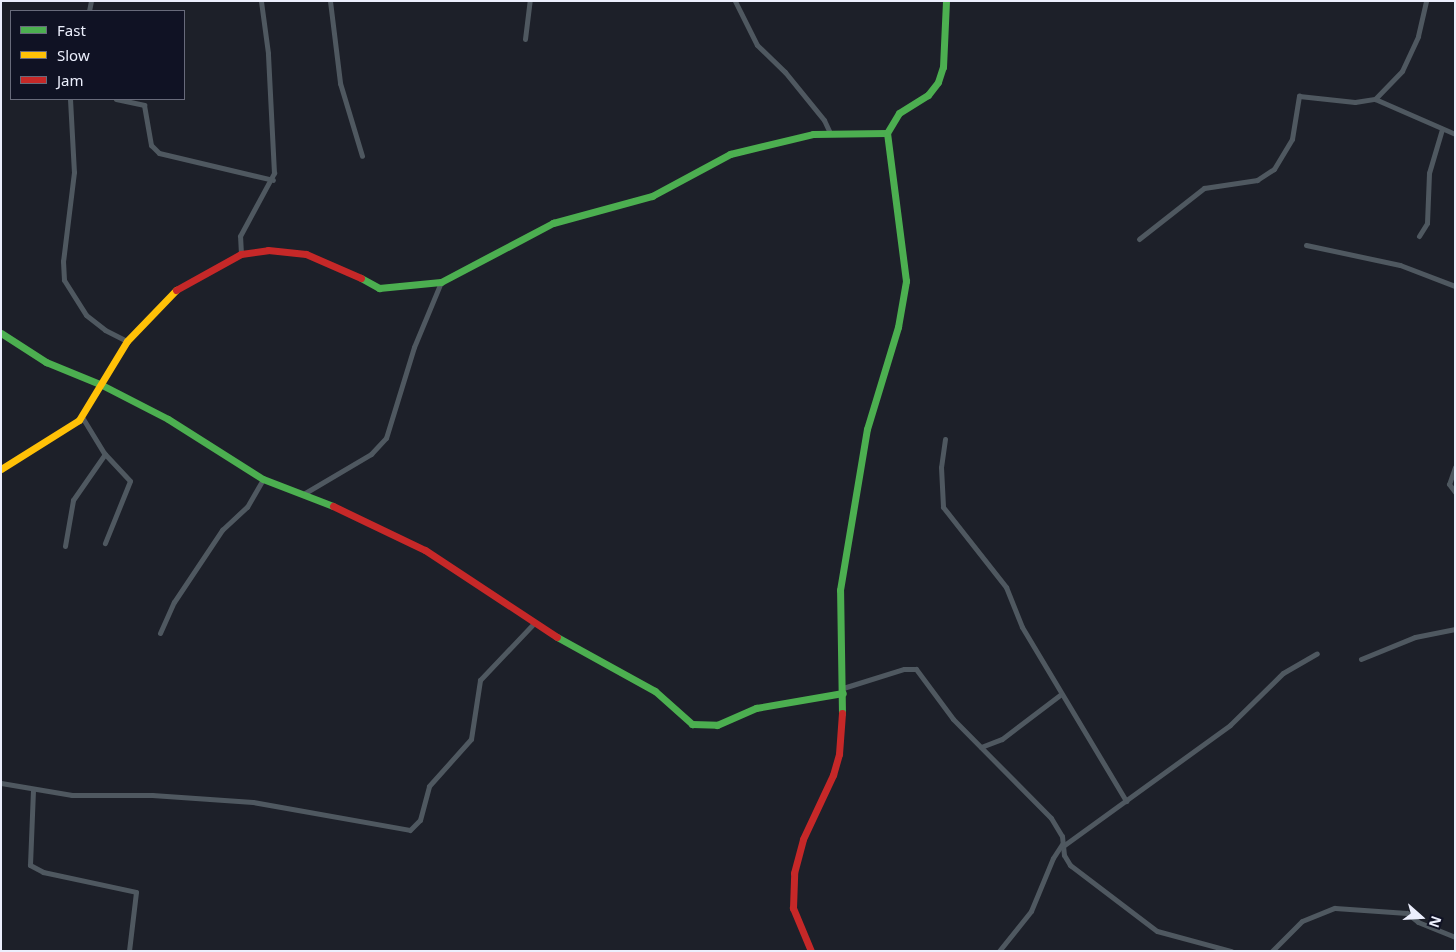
<!DOCTYPE html>
<html>
<head>
<meta charset="utf-8">
<style>
  body { margin:0 }
  #map { position:relative; width:1456px; height:952px; overflow:hidden; background:#1d2029; font-family:"Noto Sans",sans-serif }
  div>[style] { position:absolute }
  .street>* { height:5px; margin:-2.5px; padding:0 2.5px; transform-origin:2.5px; border-radius:2.5px; background:#4f5860 }
  .fast>* { height:7px; margin:-3.5px; padding:0 3.5px; transform-origin:3.5px; border-radius:3.5px; background:#4caf50 }
  .slow>* { height:7px; margin:-3.5px; padding:0 3.5px; transform-origin:3.5px; border-radius:3.5px; background:#ffc107 }
  .jam>* { height:7px; margin:-3.5px; padding:0 3.5px; transform-origin:3.5px; border-radius:3.5px; background:#c62828 }
  span { translate:-50% -50%; white-space:nowrap; text-align:center; line-height:1.15; -webkit-text-stroke:5px #101224; paint-order:stroke }
  .frame { position:absolute; inset:0; border:2px solid #eceffd; pointer-events:none }
  .legend { position:absolute; left:10px; top:10px; width:175px; height:90px; box-sizing:border-box; background:#101224; border:1px solid #686a7b; margin:0; padding:6px 9px; list-style:none; font-size:15px; color:#eceffd }
  .legend li { display:flex; align-items:center; gap:10px; height:25px }
  .legend b { width:25px; border:1px solid #686a7b }
  .north { position:absolute; left:1396px; top:892px; width:50px; height:50px; -webkit-text-stroke:4px #101224; paint-order:stroke; rotate:109deg; font-size:14px; font-weight:700; line-height:20px; text-align:center; color:#eceffd }
  .north::after { content:''; display:block; margin:auto; width:18px; height:22px; background:#eceffd; clip-path:polygon(50% 0,100% 100%,50% 72%,0 100%) }
</style>
</head>
<body>
<div id="map">
  <div class="street">
    <i style="left:330px;top:1px;width:83px;rotate:83deg"></i>
    <i style="left:340px;top:83px;width:76px;rotate:73.2deg"></i>
    <i style="left:735px;top:1px;width:49px;rotate:63.4deg"></i>
    <i style="left:757px;top:45px;width:39px;rotate:44deg"></i>
    <i style="left:785px;top:72px;width:62px;rotate:50.9deg"></i>
    <i style="left:824px;top:120px;width:14px;rotate:65deg"></i>
    <i style="left:89px;top:11px;width:10px;rotate:-79deg"></i>
    <i style="left:525px;top:39px;width:38px;rotate:-83deg"></i>
    <i style="left:70px;top:99px;width:73px;rotate:86.9deg"></i>
    <i style="left:74px;top:172px;width:90px;rotate:97deg"></i>
    <i style="left:63px;top:261px;width:19px;rotate:87deg"></i>
    <i style="left:64px;top:280px;width:41px;rotate:57.8deg"></i>
    <i style="left:86px;top:315px;width:24px;rotate:38deg"></i>
    <i style="left:105px;top:330px;width:25px;rotate:27deg"></i>
    <i style="left:116px;top:99px;width:29px;rotate:12deg"></i>
    <i style="left:144px;top:105px;width:41px;rotate:80.1deg"></i>
    <i style="left:151px;top:145px;width:11px;rotate:45deg"></i>
    <i style="left:159px;top:153px;width:117px;rotate:13.3deg"></i>
    <i style="left:1375px;top:99px;width:87px;rotate:23.6deg"></i>
    <i style="left:1419px;top:236px;width:15px;rotate:-58deg"></i>
    <i style="left:1427px;top:223px;width:50px;rotate:-87.7deg"></i>
    <i style="left:1429px;top:173px;width:46px;rotate:-73.5deg"></i>
    <i style="left:1139px;top:239px;width:83px;rotate:-38.1deg"></i>
    <i style="left:1204px;top:188px;width:54px;rotate:-8.6deg"></i>
    <i style="left:1257px;top:180px;width:20px;rotate:-33deg"></i>
    <i style="left:1274px;top:169px;width:35px;rotate:-59deg"></i>
    <i style="left:1292px;top:139px;width:44px;rotate:-80.8deg"></i>
    <i style="left:1299px;top:96px;width:56px;rotate:6.1deg"></i>
    <i style="left:1355px;top:102px;width:20px;rotate:-9deg"></i>
    <i style="left:1375px;top:99px;width:39px;rotate:-46deg"></i>
    <i style="left:1402px;top:71px;width:38px;rotate:-65deg"></i>
    <i style="left:1418px;top:36px;width:36px;rotate:-77deg"></i>
    <i style="left:1306px;top:245px;width:96px;rotate:12deg"></i>
    <i style="left:1400px;top:265px;width:59px;rotate:20.9deg"></i>
    <i style="left:241px;top:254px;width:18px;rotate:-93deg"></i>
    <i style="left:240px;top:236px;width:72px;rotate:-61.6deg"></i>
    <i style="left:274px;top:173px;width:120px;rotate:-92.9deg"></i>
    <i style="left:268px;top:53px;width:52px;rotate:-97.7deg"></i>
    <i style="left:82px;top:417px;width:42px;rotate:58.6deg"></i>
    <i style="left:104px;top:453px;width:38px;rotate:47deg"></i>
    <i style="left:130px;top:481px;width:67px;rotate:112deg"></i>
    <i style="left:945px;top:439px;width:28px;rotate:98deg"></i>
    <i style="left:941px;top:467px;width:40px;rotate:87.1deg"></i>
    <i style="left:943px;top:507px;width:102px;rotate:51.8deg"></i>
    <i style="left:1006px;top:587px;width:43px;rotate:68.2deg"></i>
    <i style="left:1022px;top:627px;width:203px;rotate:59.1deg"></i>
    <i style="left:1455px;top:467px;width:18px;rotate:109deg"></i>
    <i style="left:1449px;top:484px;width:10px;rotate:53deg"></i>
    <i style="left:305px;top:493px;width:77px;rotate:-30.6deg"></i>
    <i style="left:371px;top:454px;width:22px;rotate:-47deg"></i>
    <i style="left:386px;top:438px;width:95px;rotate:-72.9deg"></i>
    <i style="left:414px;top:347px;width:70px;rotate:-67.4deg"></i>
    <i style="left:65px;top:546px;width:47px;rotate:-80.1deg"></i>
    <i style="left:73px;top:500px;width:56px;rotate:-55.2deg"></i>
    <i style="left:160px;top:633px;width:34px;rotate:-66deg"></i>
    <i style="left:174px;top:602px;width:87px;rotate:-56.3deg"></i>
    <i style="left:222px;top:530px;width:34px;rotate:-43deg"></i>
    <i style="left:247px;top:507px;width:32px;rotate:-60deg"></i>
    <i style="left:1361px;top:659px;width:58px;rotate:-22.2deg"></i>
    <i style="left:1415px;top:637px;width:41px;rotate:-11.3deg"></i>
    <i style="left:843px;top:688px;width:64px;rotate:-17.3deg"></i>
    <i style="left:904px;top:669px;width:12px"></i>
    <i style="left:916px;top:669px;width:62px;rotate:53.5deg"></i>
    <i style="left:953px;top:719px;width:139px;rotate:45.3deg"></i>
    <i style="left:1051px;top:818px;width:21px;rotate:59deg"></i>
    <i style="left:1062px;top:836px;width:19px;rotate:84deg"></i>
    <i style="left:1064px;top:855px;width:12px;rotate:59deg"></i>
    <i style="left:1070px;top:865px;width:109px;rotate:37.2deg"></i>
    <i style="left:1157px;top:931px;width:77px;rotate:15.1deg"></i>
    <i style="left:981px;top:747px;width:22px;rotate:-21deg"></i>
    <i style="left:1002px;top:739px;width:74px;rotate:-37.3deg"></i>
    <i style="left:1px;top:783px;width:72px;rotate:9.6deg"></i>
    <i style="left:72px;top:795px;width:80px"></i>
    <i style="left:152px;top:795px;width:101px;rotate:4deg"></i>
    <i style="left:253px;top:802px;width:159px;rotate:10.1deg"></i>
    <i style="left:410px;top:830px;width:14px;rotate:-45deg"></i>
    <i style="left:420px;top:820px;width:35px;rotate:-75deg"></i>
    <i style="left:429px;top:786px;width:63px;rotate:-48.2deg"></i>
    <i style="left:471px;top:739px;width:60px;rotate:-81.3deg"></i>
    <i style="left:480px;top:680px;width:79px;rotate:-46.5deg"></i>
    <i style="left:33px;top:790px;width:75px;rotate:92.3deg"></i>
    <i style="left:30px;top:865px;width:15px;rotate:28deg"></i>
    <i style="left:43px;top:872px;width:95px;rotate:12.1deg"></i>
    <i style="left:136px;top:892px;width:59px;rotate:96.8deg"></i>
    <i style="left:1063px;top:846px;width:206px;rotate:-35.9deg"></i>
    <i style="left:1230px;top:725px;width:74px;rotate:-44.5deg"></i>
    <i style="left:1283px;top:673px;width:39px;rotate:-30deg"></i>
    <i style="left:999px;top:951px;width:51px;rotate:-51.3deg"></i>
    <i style="left:1031px;top:911px;width:57px;rotate:-67.5deg"></i>
    <i style="left:1053px;top:858px;width:17px;rotate:-57deg"></i>
    <i style="left:1272px;top:951px;width:42px;rotate:-45deg"></i>
    <i style="left:1302px;top:921px;width:35px;rotate:-22deg"></i>
    <i style="left:1335px;top:908px;width:72px;rotate:4deg"></i>
    <i style="left:1407px;top:913px;width:14px;rotate:39deg"></i>
    <i style="left:1418px;top:922px;width:40px;rotate:22deg"></i>
  </div>
  <div class="fast">
    <i style="left:361px;top:278px;width:21px;rotate:29deg"></i>
    <i style="left:379px;top:288px;width:62px;rotate:-5.5deg"></i>
    <i style="left:441px;top:282px;width:127px;rotate:-27.8deg"></i>
    <i style="left:553px;top:223px;width:103px;rotate:-15.3deg"></i>
    <i style="left:652px;top:196px;width:89px;rotate:-28.3deg"></i>
    <i style="left:730px;top:154px;width:85px;rotate:-13.5deg"></i>
    <i style="left:813px;top:134px;width:74px;rotate:-0.8deg"></i>
    <i style="left:1px;top:333px;width:54px;rotate:32.8deg"></i>
    <i style="left:46px;top:362px;width:58px;rotate:22.2deg"></i>
    <i style="left:100px;top:384px;width:76px;rotate:27.2deg"></i>
    <i style="left:168px;top:419px;width:112px;rotate:32.3deg"></i>
    <i style="left:263px;top:479px;width:75px;rotate:21.1deg"></i>
    <i style="left:557px;top:637px;width:112px;rotate:28.9deg"></i>
    <i style="left:655px;top:691px;width:50px;rotate:41.7deg"></i>
    <i style="left:692px;top:724px;width:25px;rotate:2deg"></i>
    <i style="left:717px;top:725px;width:43px;rotate:-23.6deg"></i>
    <i style="left:756px;top:708px;width:88px;rotate:-9.8deg"></i>
    <i style="left:842px;top:713px;width:123px;rotate:-90.9deg"></i>
    <i style="left:840px;top:590px;width:163px;rotate:-80.5deg"></i>
    <i style="left:867px;top:429px;width:107px;rotate:-73.1deg"></i>
    <i style="left:898px;top:327px;width:47px;rotate:-80.1deg"></i>
    <i style="left:906px;top:281px;width:149px;rotate:-97.3deg"></i>
    <i style="left:887px;top:133px;width:23px;rotate:-59deg"></i>
    <i style="left:899px;top:113px;width:34px;rotate:-32deg"></i>
    <i style="left:928px;top:95px;width:16px;rotate:-52deg"></i>
    <i style="left:938px;top:82px;width:16px;rotate:-72deg"></i>
    <i style="left:943px;top:67px;width:66px;rotate:-87.4deg"></i>
  </div>
  <div class="slow">
    <i style="left:1px;top:469px;width:92px;rotate:-32.1deg"></i>
    <i style="left:79px;top:420px;width:92px;rotate:-58.7deg"></i>
    <i style="left:127px;top:341px;width:71px;rotate:-46.1deg"></i>
  </div>
  <div class="jam">
    <i style="left:176px;top:290px;width:74px;rotate:-29deg"></i>
    <i style="left:241px;top:254px;width:27px;rotate:-8deg"></i>
    <i style="left:268px;top:250px;width:38px;rotate:6deg"></i>
    <i style="left:306px;top:254px;width:60px;rotate:23.6deg"></i>
    <i style="left:333px;top:506px;width:102px;rotate:25.6deg"></i>
    <i style="left:425px;top:550px;width:158px;rotate:33.4deg"></i>
    <i style="left:811px;top:951px;width:47px;rotate:-112.7deg"></i>
    <i style="left:793px;top:908px;width:35px;rotate:-88deg"></i>
    <i style="left:794px;top:873px;width:35px;rotate:-75deg"></i>
    <i style="left:803px;top:839px;width:71px;rotate:-64.9deg"></i>
    <i style="left:833px;top:775px;width:22px;rotate:-74deg"></i>
    <i style="left:839px;top:754px;width:41px;rotate:-85.8deg"></i>
  </div>
  <div class="frame"></div>
  <ul class="legend">
  <li><b style="height:6px;background:#4caf50"></b>Fast</li>
  <li><b style="height:6px;background:#ffc107"></b>Slow</li>
  <li><b style="height:6px;background:#c62828"></b>Jam</li>
  </ul>
  <div class="north">N</div>
</div>
</body>
</html>
